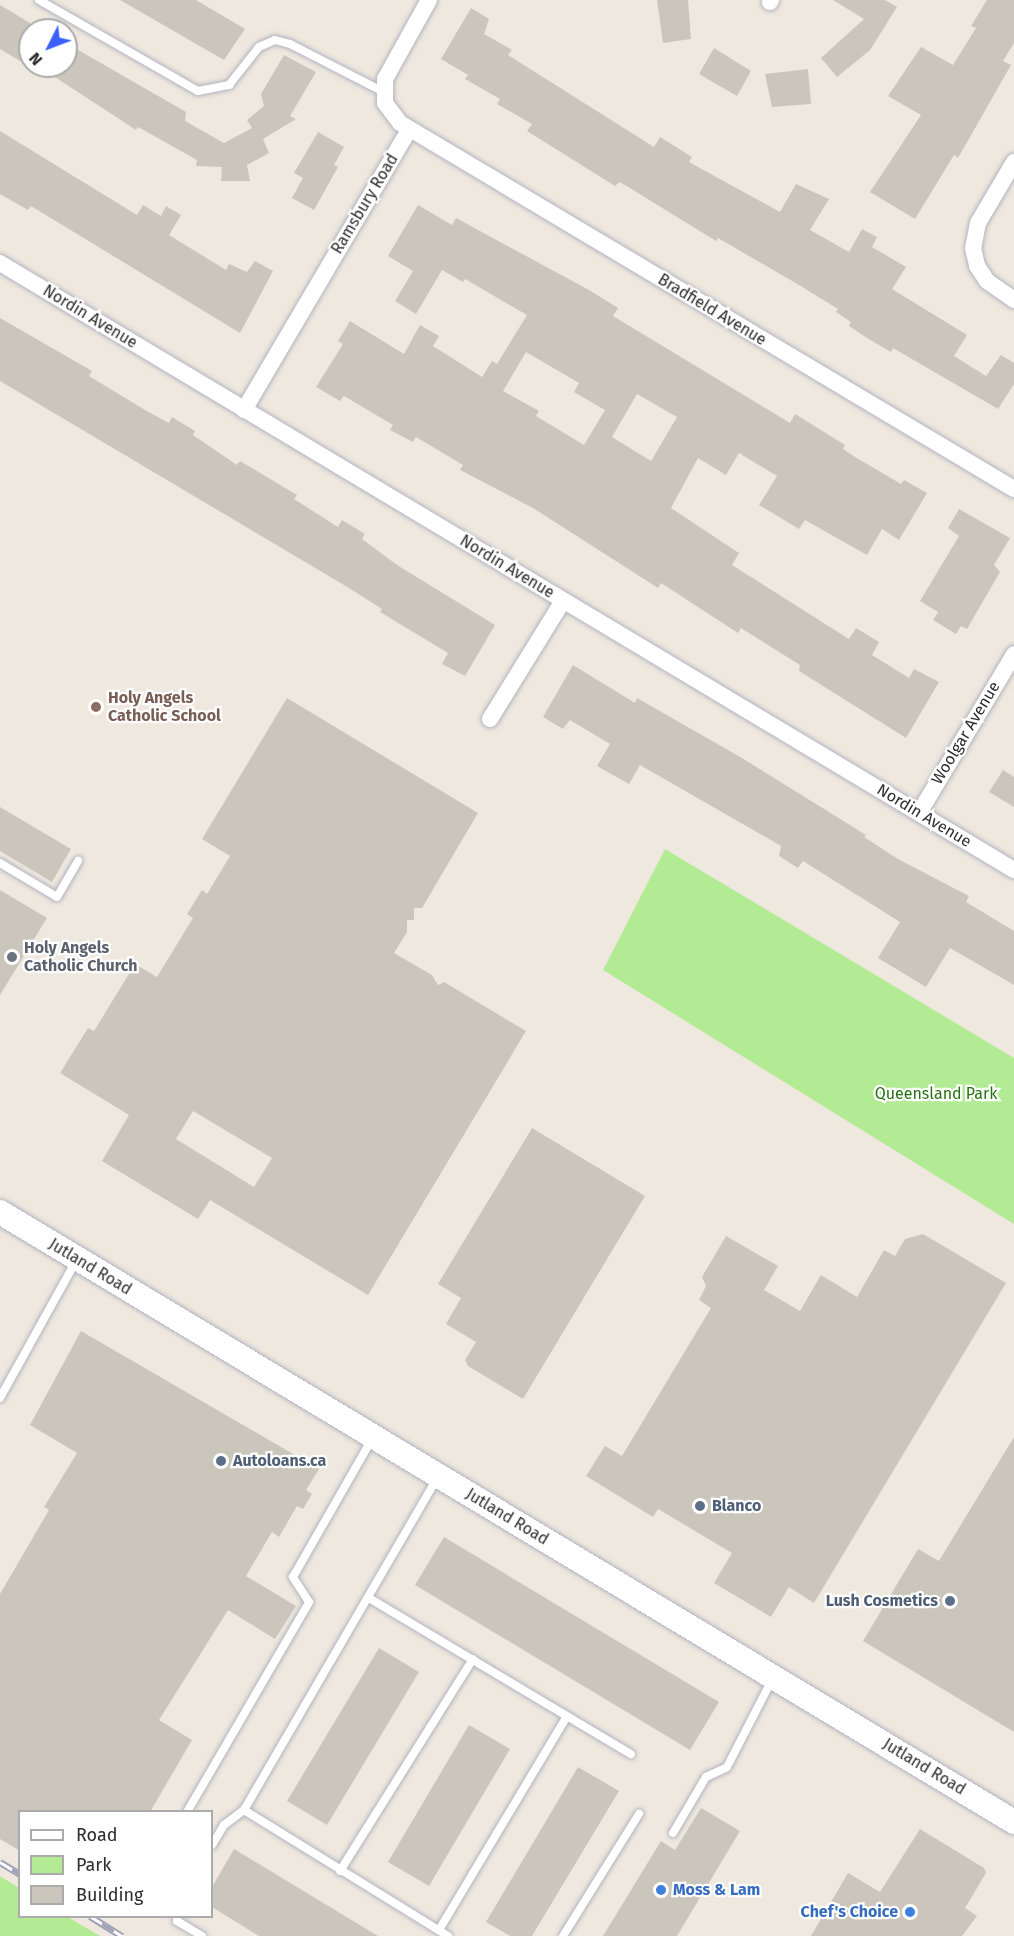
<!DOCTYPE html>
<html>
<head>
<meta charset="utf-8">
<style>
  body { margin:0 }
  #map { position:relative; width:1014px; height:1936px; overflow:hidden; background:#efe8de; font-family:"Fira Sans",sans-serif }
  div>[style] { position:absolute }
  .green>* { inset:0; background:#b3eb95 }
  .building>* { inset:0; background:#cbc6bc }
  .roads { filter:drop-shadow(0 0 2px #b2b4c1) drop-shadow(0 0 2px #b2b4c1) }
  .lane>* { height:8px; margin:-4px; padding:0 4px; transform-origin:4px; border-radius:4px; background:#fff }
  .street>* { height:16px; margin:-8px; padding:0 8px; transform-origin:8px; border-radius:8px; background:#fff }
  .secondary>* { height:24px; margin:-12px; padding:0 12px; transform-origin:12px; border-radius:12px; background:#fff }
  .rail>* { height:7px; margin-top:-3.5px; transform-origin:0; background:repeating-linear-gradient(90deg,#fff 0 14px,#9fa3b9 0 28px); box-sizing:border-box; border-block:2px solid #9fa3b9 }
  .dots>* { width:16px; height:16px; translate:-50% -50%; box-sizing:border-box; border:3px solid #fff; border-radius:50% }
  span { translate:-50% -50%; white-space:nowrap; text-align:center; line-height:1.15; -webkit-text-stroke:4.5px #fff; paint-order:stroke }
  .street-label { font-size:16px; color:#2d2d2d }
  .education-label { font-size:16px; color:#785e54; font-weight:700 }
  .left { translate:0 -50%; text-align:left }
  .worship-label { font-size:16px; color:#5b616d; font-weight:700 }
  .park-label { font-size:16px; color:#277313 }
  .service-label { font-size:16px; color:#4e5e75; font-weight:700 }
  .right { translate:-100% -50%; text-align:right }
  .shop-label { font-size:16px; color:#366cbe; font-weight:700 }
  .legend { position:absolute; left:18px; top:1810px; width:195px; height:108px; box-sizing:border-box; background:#fff; border:2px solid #ababab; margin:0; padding:8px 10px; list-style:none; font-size:18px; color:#2d2d2d }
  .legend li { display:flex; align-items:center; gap:12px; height:30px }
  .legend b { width:30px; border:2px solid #ababab }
  .north { position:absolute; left:18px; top:18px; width:60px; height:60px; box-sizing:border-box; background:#fff; border:2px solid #ababab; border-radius:50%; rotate:228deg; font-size:16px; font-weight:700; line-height:24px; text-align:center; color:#2d2d2d }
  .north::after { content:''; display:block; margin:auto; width:21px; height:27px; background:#3b60ff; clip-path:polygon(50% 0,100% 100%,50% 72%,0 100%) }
</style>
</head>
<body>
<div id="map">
  <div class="green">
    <i style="clip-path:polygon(665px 849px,1014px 1058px,1014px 1224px,603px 970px)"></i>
    <i style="clip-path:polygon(0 1876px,19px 1888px,20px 1916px,68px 1917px,100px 1936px,0 1936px)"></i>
  </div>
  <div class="building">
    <i style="clip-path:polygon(120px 0,196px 0,245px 29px,224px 60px)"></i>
    <i style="clip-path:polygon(657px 0,688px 0,691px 39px,663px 43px)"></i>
    <i style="clip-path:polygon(833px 0,885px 0,897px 7px,870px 50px,837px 77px,821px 58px,864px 19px)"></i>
    <i style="clip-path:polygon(987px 0,1014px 0,1014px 43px,1003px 61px,1011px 65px,958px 158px,954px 155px,915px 219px,870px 192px,921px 115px,888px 96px,921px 47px,953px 65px,976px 28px,971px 26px)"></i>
    <i style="clip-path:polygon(0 5px,30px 23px,30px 67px,0 49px)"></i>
    <i style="clip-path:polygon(471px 8px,489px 19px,484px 34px,512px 50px,508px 55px,654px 147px,660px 137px,692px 157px,689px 162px,780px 212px,796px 184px,829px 199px,810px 230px,849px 252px,862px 229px,877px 237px,872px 247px,906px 267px,892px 289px,967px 335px,954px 356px,986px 376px,1001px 355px,1014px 363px,1014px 384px,998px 409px,893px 348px,891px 352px,867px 338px,849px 326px,851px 322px,836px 312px,838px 309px,799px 285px,718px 238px,716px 241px,620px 182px,615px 186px,527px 131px,532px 124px,497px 104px,500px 99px,465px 79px,468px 75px,441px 59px)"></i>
    <i style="clip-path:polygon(66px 43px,186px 112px,185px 121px,224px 143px,252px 128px,247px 120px,264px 106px,261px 94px,284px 55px,316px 72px,290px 116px,296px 119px,263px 139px,269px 153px,247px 165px,250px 181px,221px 181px,222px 167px,196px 166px,197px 160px,138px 127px,136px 130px,38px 66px,66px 66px)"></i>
    <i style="clip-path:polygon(714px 48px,751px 71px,737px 96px,699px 74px)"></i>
    <i style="clip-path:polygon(808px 69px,811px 104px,772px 107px,765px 74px)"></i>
    <i style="clip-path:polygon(0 131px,137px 215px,143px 205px,161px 216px,166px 206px,181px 215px,169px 235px,226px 270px,229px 264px,247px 272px,255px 261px,273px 271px,240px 333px,31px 206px,28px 210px,0 194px)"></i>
    <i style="clip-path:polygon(318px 132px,344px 147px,334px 165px,338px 167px,314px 210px,292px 198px,303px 178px,294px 173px)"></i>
    <i style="clip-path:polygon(evenodd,418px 205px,452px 225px,456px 218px,589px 290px,618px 308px,613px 316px,790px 423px,795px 414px,845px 445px,843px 449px,855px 457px,901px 484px,904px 480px,927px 493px,899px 540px,882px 529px,867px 555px,805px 520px,799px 529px,759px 505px,777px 476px,739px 453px,726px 475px,698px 458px,671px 508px,739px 553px,732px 565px,849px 639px,856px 628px,879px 642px,872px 655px,909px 678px,914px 669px,939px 682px,906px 738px,799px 671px,800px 665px,741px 628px,738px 633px,661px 583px,658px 588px,533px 508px,460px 470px,463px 465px,416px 437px,413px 442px,390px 430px,393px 425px,344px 396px,340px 401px,316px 387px,343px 344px,338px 341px,350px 321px,404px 354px,420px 325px,439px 336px,433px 346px,482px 377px,492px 361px,497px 364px,527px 315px,465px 279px,463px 282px,442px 270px,416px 314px,395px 301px,413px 271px,388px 256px,418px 205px,526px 352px,579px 383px,574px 392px,605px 410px,584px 445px,536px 416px,539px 411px,503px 391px,526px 352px,418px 205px,637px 394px,677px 417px,651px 461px,612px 437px,637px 394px)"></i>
    <i style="clip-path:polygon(0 318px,92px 371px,89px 376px,145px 410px,169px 423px,172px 417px,195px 431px,193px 435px,237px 465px,240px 461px,297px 495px,294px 499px,338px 527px,342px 520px,365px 534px,362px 539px,397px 565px,495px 625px,465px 676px,442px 664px,448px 653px,380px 612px,382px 609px,349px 588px,0 381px)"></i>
    <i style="clip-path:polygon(959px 509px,1010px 538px,994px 565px,1000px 572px,967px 629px,961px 626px,956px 634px,933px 620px,938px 612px,920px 601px,959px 536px,948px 528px)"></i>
    <i style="clip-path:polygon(573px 665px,635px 703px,637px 698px,742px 758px,866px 835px,864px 837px,898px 859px,969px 896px,966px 902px,1014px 931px,1014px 985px,950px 948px,926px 987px,878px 958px,900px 922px,803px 861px,798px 868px,779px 856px,781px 846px,640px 765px,629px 784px,597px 766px,610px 744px,570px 720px,563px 729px,543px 717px)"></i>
    <i style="clip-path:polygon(evenodd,287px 698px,478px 813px,422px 908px,414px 908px,414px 920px,407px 920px,407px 932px,394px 953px,432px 975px,438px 985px,444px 982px,526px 1031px,368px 1295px,210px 1200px,198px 1219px,102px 1161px,129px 1115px,60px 1073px,88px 1028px,94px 1031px,135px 964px,157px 977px,193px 918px,187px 914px,202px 890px,207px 894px,230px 856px,202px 839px,287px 698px,193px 1111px,272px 1158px,254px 1187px,176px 1139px,193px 1111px)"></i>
    <i style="clip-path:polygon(1003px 770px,1014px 777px,1014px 807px,989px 792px)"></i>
    <i style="clip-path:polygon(0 807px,71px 849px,52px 882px,0 851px)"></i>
    <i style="clip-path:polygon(0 890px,47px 918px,0 995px)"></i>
    <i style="clip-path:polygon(532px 1128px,645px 1196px,523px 1399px,468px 1366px,465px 1360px,476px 1342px,446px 1324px,461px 1298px,438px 1284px)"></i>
    <i style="clip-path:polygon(923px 1234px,1006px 1283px,814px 1603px,789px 1587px,771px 1617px,714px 1583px,732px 1553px,658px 1509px,653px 1517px,586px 1476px,605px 1446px,622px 1456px,711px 1308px,699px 1300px,706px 1286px,702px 1277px,726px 1236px,778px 1266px,764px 1290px,800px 1311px,821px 1275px,857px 1297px,884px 1250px,895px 1256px,905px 1239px)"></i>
    <i style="clip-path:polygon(81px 1331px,319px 1469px,306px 1490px,312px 1494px,303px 1509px,297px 1506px,279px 1537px,272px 1532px,246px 1576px,296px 1606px,275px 1639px,228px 1610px,159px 1720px,192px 1740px,150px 1812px,20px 1812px,20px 1851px,0 1839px,0 1594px,49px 1510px,44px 1507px,77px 1453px,30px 1425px)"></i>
    <i style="clip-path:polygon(1014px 1437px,1014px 1732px,863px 1641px,918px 1549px,939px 1561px)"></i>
    <i style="clip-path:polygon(444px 1537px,719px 1702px,690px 1750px,415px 1585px)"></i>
    <i style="clip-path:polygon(379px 1648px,419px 1672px,327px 1825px,287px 1801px)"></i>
    <i style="clip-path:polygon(469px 1725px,510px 1749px,429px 1886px,388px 1862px)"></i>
    <i style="clip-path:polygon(578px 1767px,619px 1791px,532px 1936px,510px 1936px,486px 1922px)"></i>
    <i style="clip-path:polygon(701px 1808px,740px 1831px,677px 1936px,603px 1936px,661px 1841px,675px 1850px)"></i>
    <i style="clip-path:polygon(920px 1829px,984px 1868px,986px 1873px,965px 1908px,977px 1916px,962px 1936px,811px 1936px,848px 1873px,880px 1892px)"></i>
    <i style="clip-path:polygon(234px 1849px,378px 1936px,259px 1936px,212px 1907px,212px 1887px)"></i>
  </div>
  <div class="roads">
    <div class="lane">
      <i style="left:39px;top:0;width:183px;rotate:29.8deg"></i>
      <i style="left:198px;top:91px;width:32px;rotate:-11deg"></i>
      <i style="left:229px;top:85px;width:48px;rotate:-51.7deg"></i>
      <i style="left:259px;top:47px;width:17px;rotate:-24deg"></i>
      <i style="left:275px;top:40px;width:16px;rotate:15deg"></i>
      <i style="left:290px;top:44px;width:103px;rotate:27.1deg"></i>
      <i style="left:0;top:863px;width:66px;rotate:30.8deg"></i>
      <i style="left:57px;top:897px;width:42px;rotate:-59.7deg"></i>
      <i style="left:0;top:1398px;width:159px;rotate:-61deg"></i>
      <i style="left:369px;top:1598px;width:305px;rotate:30.8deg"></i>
      <i style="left:244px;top:1810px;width:240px;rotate:31.7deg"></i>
      <i style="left:187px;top:1812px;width:243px;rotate:-59.8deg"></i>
      <i style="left:309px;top:1602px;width:30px;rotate:-123deg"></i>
      <i style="left:293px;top:1577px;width:159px;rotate:-60.2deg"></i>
      <i style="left:673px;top:1833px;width:65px;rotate:-59.5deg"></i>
      <i style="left:706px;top:1777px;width:23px;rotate:-25deg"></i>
      <i style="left:727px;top:1767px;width:98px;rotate:-62.7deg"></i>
      <i style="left:212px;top:1845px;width:23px;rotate:-59deg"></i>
      <i style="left:224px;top:1825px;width:25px;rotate:-37deg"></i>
      <i style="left:244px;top:1810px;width:385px;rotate:-59.8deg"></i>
      <i style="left:340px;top:1871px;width:250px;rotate:-57.9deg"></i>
      <i style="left:177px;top:1916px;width:5px;rotate:90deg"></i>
      <i style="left:177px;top:1921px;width:29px;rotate:31deg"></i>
      <i style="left:439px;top:1930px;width:249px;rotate:-59.1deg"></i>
      <i style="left:563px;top:1936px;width:144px;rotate:-58.1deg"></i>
    </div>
    <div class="street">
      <i style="left:429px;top:0;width:90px;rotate:119.1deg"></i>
      <i style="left:385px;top:79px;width:24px;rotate:90deg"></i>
      <i style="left:385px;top:103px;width:25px;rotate:53deg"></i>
      <i style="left:400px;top:123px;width:715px;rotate:30.8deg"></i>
      <i style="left:770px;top:2px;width:2px;rotate:-63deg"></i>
      <i style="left:1014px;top:162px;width:71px;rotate:120.5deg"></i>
      <i style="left:978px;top:223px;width:25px;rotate:101deg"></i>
      <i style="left:973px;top:248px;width:18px;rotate:77deg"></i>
      <i style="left:977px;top:266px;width:18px;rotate:56deg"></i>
      <i style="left:987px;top:281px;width:33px;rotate:35deg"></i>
      <i style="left:0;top:263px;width:1182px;rotate:30.91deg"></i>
      <i style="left:244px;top:410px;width:325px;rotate:-59.5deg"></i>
      <i style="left:490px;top:719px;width:139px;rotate:-58.3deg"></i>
      <i style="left:919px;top:813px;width:185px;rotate:-59.1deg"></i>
    </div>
    <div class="secondary">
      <i style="left:0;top:1212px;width:1183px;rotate:31.03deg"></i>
    </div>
  </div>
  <div class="rail">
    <i style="left:0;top:1862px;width:23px;rotate:31deg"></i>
    <i style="left:90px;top:1916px;width:38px;rotate:32deg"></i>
  </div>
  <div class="dots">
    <i style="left:96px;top:707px;background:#8d6e63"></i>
    <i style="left:12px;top:957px;background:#6b7280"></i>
    <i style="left:221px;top:1461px;background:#5c6f8a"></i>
    <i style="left:700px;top:1506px;background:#5c6f8a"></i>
    <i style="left:950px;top:1601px;background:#5c6f8a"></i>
    <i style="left:661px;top:1890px;background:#3f7fe0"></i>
    <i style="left:910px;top:1912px;background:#3f7fe0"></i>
  </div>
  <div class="street-label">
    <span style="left:365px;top:204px;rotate:-59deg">Ramsbury Road</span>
    <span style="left:712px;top:310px;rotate:31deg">Bradfield Avenue</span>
    <span style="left:90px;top:317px;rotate:31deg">Nordin Avenue</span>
    <span style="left:507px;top:567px;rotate:31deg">Nordin Avenue</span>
    <span style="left:966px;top:733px;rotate:-59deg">Woolgar Avenue</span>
    <span style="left:924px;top:816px;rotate:31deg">Nordin Avenue</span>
    <span style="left:90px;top:1267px;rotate:31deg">Jutland Road</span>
    <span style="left:507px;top:1517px;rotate:31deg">Jutland Road</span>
    <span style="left:924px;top:1767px;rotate:31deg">Jutland Road</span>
  </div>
  <div class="education-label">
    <span class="left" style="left:108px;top:707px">Holy Angels<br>Catholic School</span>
  </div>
  <div class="worship-label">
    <span class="left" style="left:24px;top:957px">Holy Angels<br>Catholic Church</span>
  </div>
  <div class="park-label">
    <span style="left:936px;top:1094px">Queensland Park</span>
  </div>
  <div class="service-label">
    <span class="left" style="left:233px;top:1461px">Autoloans.ca</span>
    <span class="left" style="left:712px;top:1506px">Blanco</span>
    <span class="right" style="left:938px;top:1601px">Lush Cosmetics</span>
  </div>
  <div class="shop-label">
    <span class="left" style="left:673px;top:1890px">Moss &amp; Lam</span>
    <span class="right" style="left:898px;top:1912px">Chef's Choice</span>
  </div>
  <ul class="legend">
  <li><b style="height:8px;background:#fff"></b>Road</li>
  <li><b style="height:16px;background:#b3eb95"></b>Park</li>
  <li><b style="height:16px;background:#cbc6bc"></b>Building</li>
  </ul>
  <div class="north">N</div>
</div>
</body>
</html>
